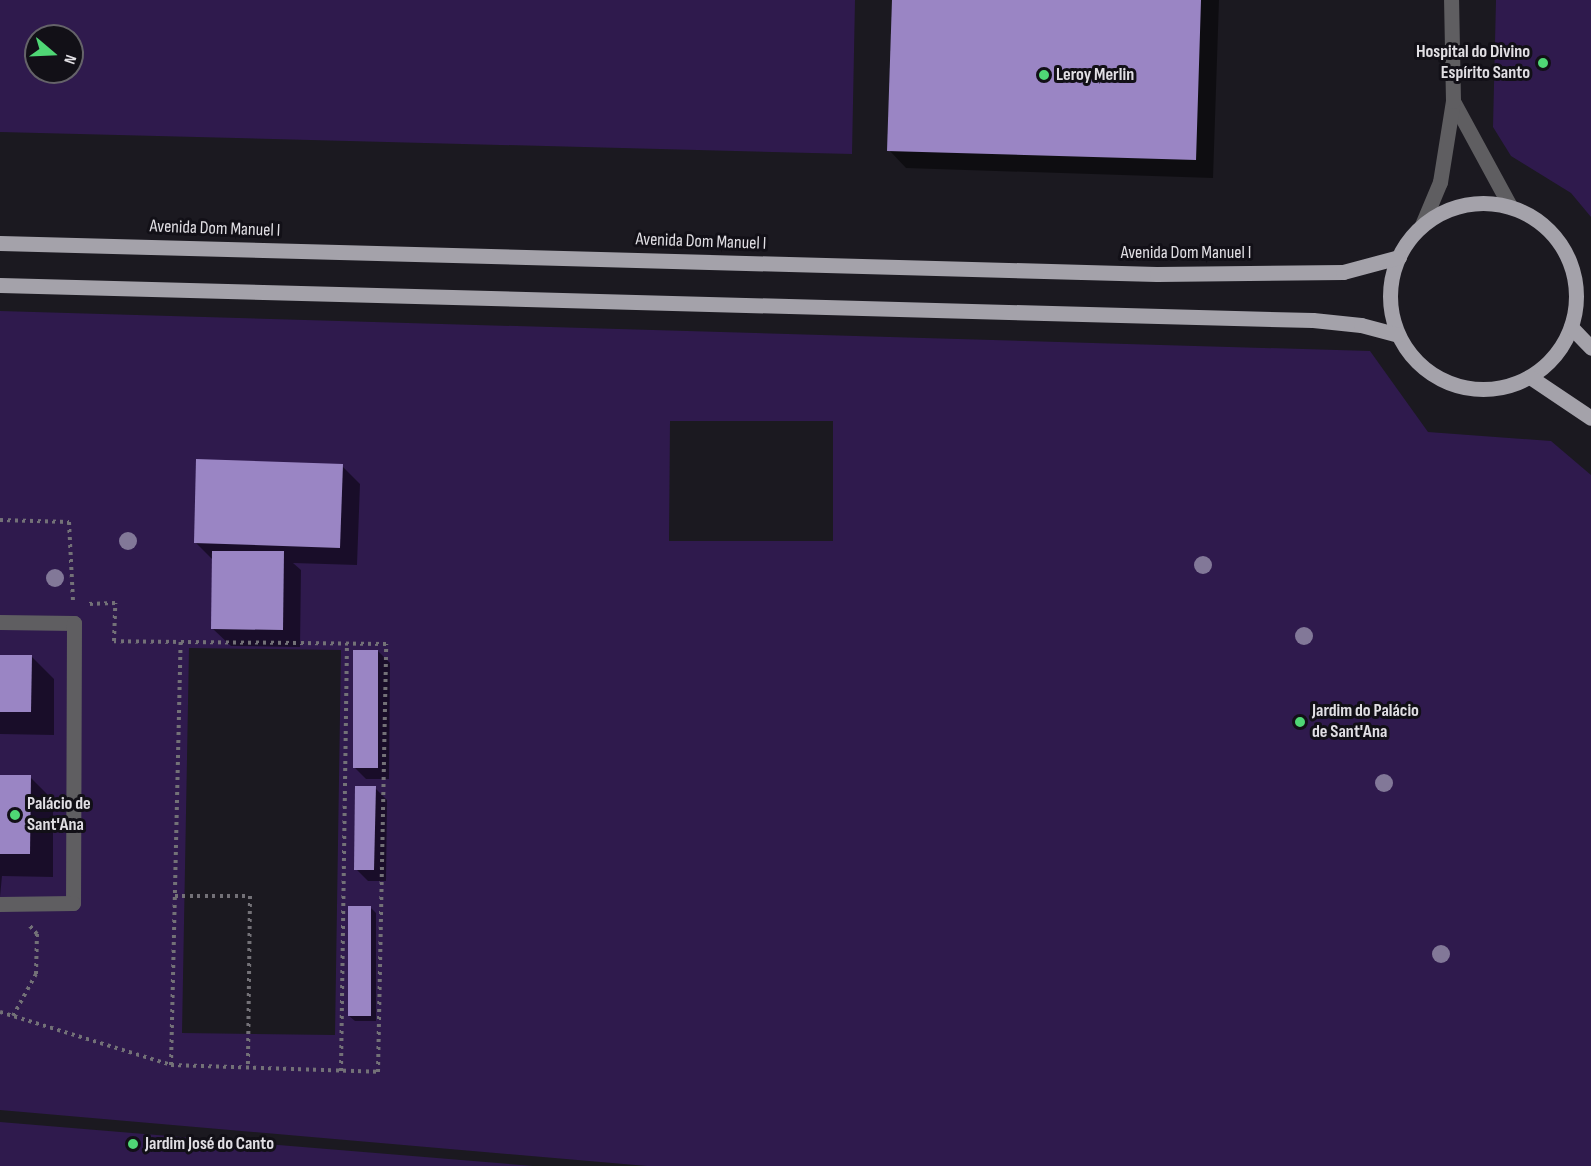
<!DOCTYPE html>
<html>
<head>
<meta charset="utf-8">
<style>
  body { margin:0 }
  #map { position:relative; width:1591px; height:1166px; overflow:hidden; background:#1b1920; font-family:"Sofia Sans Condensed",sans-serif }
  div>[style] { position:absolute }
  .green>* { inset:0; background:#2f1a4d }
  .shadow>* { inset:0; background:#0007 }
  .building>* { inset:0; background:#9a85c4 }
  .path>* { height:4px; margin-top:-2px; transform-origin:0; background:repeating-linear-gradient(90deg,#737177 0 3px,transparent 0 7.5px) }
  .minor>* { height:15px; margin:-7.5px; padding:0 7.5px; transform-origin:7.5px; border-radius:7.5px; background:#5f5e61 }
  .major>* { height:15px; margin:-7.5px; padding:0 7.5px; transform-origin:7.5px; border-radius:7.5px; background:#a4a2aa }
  .major>.ring { margin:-7.5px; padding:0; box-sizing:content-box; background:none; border:15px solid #a4a2aa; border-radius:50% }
  .trees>* { width:18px; height:18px; margin:-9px; border-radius:50%; background:#827898 }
  .dots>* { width:16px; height:16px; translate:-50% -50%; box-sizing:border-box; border:3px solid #121017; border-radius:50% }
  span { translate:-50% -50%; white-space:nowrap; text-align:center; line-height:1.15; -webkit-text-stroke:6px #121017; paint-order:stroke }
  .poi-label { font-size:18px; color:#e1dfe4; font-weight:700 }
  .right { translate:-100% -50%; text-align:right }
  .left { translate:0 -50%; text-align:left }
  .street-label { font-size:18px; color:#e1dfe4 }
  .north { position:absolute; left:24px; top:24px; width:60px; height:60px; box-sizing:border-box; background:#121017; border:2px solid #656369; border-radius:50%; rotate:109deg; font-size:16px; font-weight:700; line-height:24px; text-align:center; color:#e1dfe4 }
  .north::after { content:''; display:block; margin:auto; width:21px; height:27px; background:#4fd675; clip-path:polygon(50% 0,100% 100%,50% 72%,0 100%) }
</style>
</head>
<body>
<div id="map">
  <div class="green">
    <i style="clip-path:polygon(evenodd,0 0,855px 0,852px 154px,0 132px,0 0,36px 36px,72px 36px,72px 72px,36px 72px,36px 36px)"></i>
    <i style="clip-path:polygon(1496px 0,1591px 0,1591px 217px,1571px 193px,1511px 156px,1493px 127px)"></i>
    <i style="clip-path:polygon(evenodd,0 311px,1370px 351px,1428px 432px,1551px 441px,1591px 475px,1591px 1166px,647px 1166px,0 1110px,0 311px,670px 421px,833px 421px,833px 541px,669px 541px,670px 421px,0 311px,189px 648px,341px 650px,335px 1035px,182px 1033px,189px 648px)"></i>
    <i style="clip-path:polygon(0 1122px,533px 1166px,0 1166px)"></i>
  </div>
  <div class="shadow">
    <i style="clip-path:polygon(894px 0,1219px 0,1213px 178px,906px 168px,889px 150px)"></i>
    <i style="clip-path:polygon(342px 466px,360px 484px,357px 565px,293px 563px,301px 570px,300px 647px,231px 646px,213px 629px,213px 560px,195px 542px)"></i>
    <i style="clip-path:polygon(378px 651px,390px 663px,389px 779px,366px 779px,354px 767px)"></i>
    <i style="clip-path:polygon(0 656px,31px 656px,54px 679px,54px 735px,0 734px)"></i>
    <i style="clip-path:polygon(0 777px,30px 777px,53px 800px,53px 877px,2px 876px,0 897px)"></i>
    <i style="clip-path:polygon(375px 788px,387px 800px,386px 881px,368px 881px,356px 869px)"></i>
    <i style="clip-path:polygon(371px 908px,376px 913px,376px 1021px,355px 1021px,349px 1016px)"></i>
  </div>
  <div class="building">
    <i style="clip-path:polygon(892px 0,1201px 0,1196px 160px,887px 151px)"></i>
    <i style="clip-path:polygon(196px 459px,343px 464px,340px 548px,194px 543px)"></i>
    <i style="clip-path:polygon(212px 551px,284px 551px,283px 630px,211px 629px)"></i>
    <i style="clip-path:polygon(353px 650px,378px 650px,378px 768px,353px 768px)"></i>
    <i style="clip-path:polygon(0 655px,32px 655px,31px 712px,0 712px)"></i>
    <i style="clip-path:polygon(0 775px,31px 775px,30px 854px,0 854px)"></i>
    <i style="clip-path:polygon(355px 786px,376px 786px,374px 870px,354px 870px)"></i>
    <i style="clip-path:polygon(348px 906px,371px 906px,371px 1016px,348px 1016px)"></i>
  </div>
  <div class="path">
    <i style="left:0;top:520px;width:69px;rotate:1.7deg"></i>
    <i style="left:69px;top:522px;width:80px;rotate:87.1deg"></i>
    <i style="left:175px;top:896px;width:75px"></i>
    <i style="left:250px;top:896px;width:172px;rotate:90.7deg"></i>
    <i style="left:0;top:1012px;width:179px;rotate:17.2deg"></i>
    <i style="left:171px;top:1065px;width:207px;rotate:1.9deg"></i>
    <i style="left:378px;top:1072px;width:428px;rotate:-88.9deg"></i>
    <i style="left:386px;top:644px;width:272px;rotate:-179.4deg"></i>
    <i style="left:114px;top:641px;width:38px;rotate:-88deg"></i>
    <i style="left:115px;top:603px;width:27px;rotate:178deg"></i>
    <i style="left:13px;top:1016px;width:48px;rotate:-61.3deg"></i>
    <i style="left:36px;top:974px;width:40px;rotate:-88.6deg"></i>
    <i style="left:37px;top:934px;width:11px;rotate:-131deg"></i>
    <i style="left:171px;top:1065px;width:425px;rotate:-88.7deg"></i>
    <i style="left:341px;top:1071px;width:428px;rotate:-89.2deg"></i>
  </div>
  <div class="minor">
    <i style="left:1453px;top:101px;width:119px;rotate:61.5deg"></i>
    <i style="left:1422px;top:225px;width:47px;rotate:-67.3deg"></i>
    <i style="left:1440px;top:182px;width:82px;rotate:-80.9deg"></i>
    <i style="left:1453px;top:101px;width:101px;rotate:-91.1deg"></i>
    <i style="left:0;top:622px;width:74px;rotate:0.8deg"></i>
    <i style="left:74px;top:623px;width:280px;rotate:90.2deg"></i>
    <i style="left:73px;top:903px;width:73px;rotate:179.2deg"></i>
  </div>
  <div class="major">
    <i class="ring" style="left:1390px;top:203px;width:171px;height:171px"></i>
    <i style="left:0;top:243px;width:1157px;rotate:1.53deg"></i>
    <i style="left:1157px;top:274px;width:186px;rotate:-0.6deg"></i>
    <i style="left:1343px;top:272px;width:58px;rotate:-15deg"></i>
    <i style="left:0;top:285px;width:1313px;rotate:1.53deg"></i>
    <i style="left:1313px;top:320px;width:48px;rotate:5.9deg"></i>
    <i style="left:1361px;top:325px;width:38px;rotate:15deg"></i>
    <i style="left:1571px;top:327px;width:29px;rotate:46deg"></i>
    <i style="left:1530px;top:377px;width:73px;rotate:33.9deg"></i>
  </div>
  <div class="trees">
    <i style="left:128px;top:541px"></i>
    <i style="left:1203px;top:565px"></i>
    <i style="left:55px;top:578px"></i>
    <i style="left:1304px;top:636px"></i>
    <i style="left:1384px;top:783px"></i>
    <i style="left:1441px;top:954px"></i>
  </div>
  <div class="dots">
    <i style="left:1543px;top:63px;background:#4fd675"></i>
    <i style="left:1044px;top:75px;background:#4fd675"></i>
    <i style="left:1300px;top:722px;background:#4fd675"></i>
    <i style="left:15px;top:815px;background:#4fd675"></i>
    <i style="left:133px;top:1144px;background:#4fd675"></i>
  </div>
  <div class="poi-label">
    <span class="right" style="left:1530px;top:63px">Hospital do Divino<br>Espírito Santo</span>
    <span class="left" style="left:1056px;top:75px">Leroy Merlin</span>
    <span class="left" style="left:1312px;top:722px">Jardim do Palácio<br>de Sant'Ana</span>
    <span class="left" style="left:27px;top:815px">Palácio de<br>Sant'Ana</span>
    <span class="left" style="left:145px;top:1144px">Jardim José do Canto</span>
  </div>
  <div class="street-label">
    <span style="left:215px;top:229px;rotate:2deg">Avenida Dom Manuel I</span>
    <span style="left:701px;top:242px;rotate:2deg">Avenida Dom Manuel I</span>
    <span style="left:1186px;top:253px">Avenida Dom Manuel I</span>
  </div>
  <div class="north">N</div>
</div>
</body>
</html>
